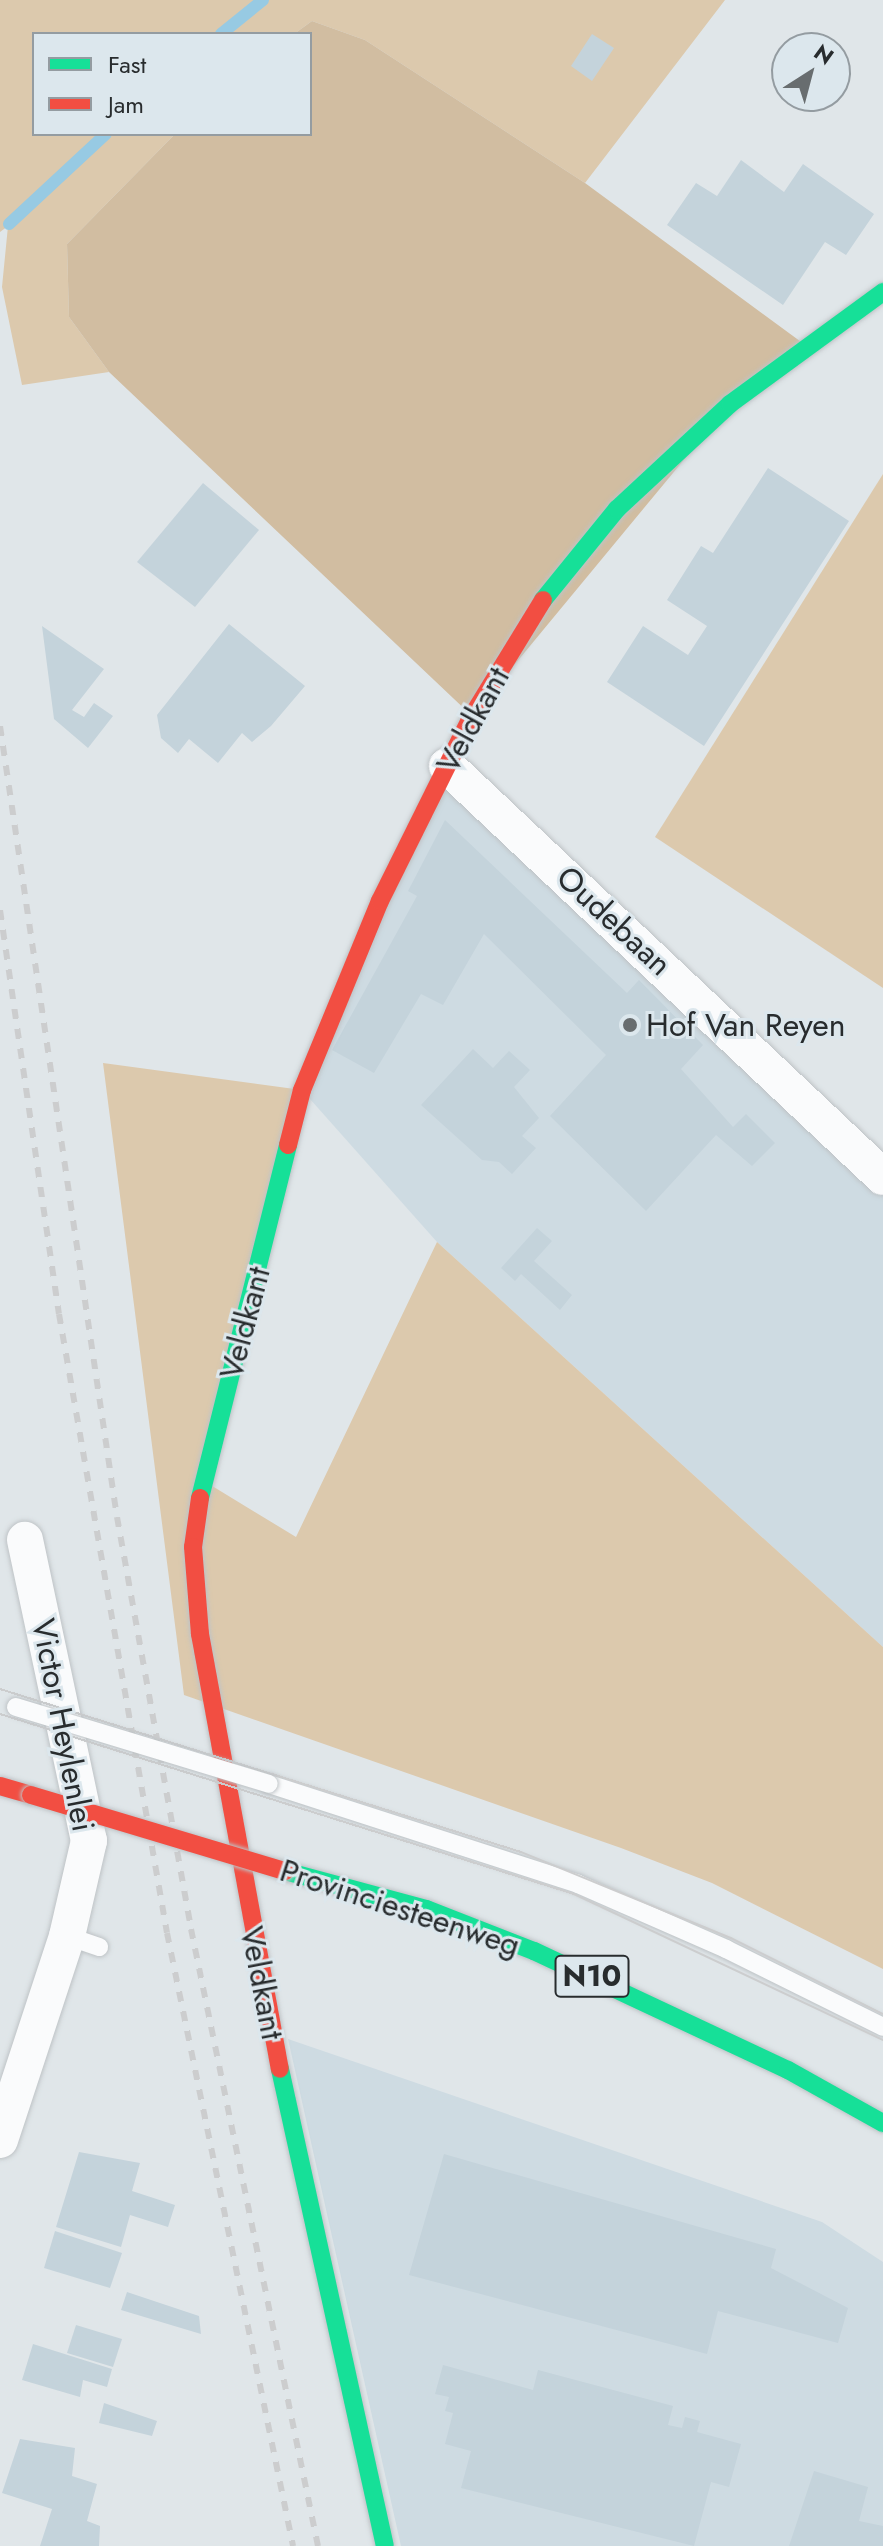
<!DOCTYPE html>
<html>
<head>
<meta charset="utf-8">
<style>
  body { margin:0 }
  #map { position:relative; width:883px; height:2546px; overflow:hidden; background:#e0e6e9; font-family:Jost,sans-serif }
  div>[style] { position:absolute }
  .built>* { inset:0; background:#cedbe2 }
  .green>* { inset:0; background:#dcc9ad }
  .forest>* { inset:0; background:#d1bda1 }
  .stream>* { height:12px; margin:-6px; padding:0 6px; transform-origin:6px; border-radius:6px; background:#97cae3 }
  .building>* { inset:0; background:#c4d3db }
  .roads { filter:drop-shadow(0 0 2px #bec3c6) drop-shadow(0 0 2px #bec3c6) }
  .lane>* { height:18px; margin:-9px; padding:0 9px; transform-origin:9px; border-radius:9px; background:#fafbfc }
  .street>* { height:36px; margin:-18px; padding:0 18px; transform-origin:18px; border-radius:18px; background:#fafbfc }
  .fast>* { height:18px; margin:-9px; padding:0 9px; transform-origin:9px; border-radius:9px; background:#16e098 }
  .jam>* { height:18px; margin:-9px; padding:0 9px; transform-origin:9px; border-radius:9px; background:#f24e42 }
  .tram>* { height:2px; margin:-1px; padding:0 1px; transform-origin:1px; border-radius:1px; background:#cccdce }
  .rail>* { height:6px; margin-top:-3px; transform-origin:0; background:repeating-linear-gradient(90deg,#cccdce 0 10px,transparent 0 20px) }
  .bridges { filter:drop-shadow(0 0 2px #bec3c6) drop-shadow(0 0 2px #bec3c6) }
  .lane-bridge>* { height:18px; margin:-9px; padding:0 9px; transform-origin:9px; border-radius:9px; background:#fafbfc }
  .jam-bridge>* { height:18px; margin:-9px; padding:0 9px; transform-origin:9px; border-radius:9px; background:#f24e42 }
  .dots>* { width:22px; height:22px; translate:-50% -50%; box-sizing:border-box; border:4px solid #dce7ed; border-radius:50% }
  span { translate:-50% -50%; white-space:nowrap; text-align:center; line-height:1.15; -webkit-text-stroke:6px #dce7ed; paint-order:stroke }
  .shield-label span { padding:2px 6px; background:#dce7ed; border:2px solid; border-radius:6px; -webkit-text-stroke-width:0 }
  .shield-label { font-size:30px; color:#282c2e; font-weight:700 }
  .street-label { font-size:32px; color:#282c2e }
  .poi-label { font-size:32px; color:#282c2e }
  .left { translate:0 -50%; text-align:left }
  .legend { position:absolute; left:32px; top:32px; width:280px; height:104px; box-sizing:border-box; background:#dce7ed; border:2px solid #949ca1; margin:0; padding:10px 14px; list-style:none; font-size:24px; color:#282c2e }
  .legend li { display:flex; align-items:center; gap:16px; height:40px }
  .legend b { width:40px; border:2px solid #949ca1 }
  .north { position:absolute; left:771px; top:32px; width:80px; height:80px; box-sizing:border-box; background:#dce7ed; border:2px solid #949ca1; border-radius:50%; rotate:36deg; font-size:22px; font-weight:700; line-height:32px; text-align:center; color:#282c2e }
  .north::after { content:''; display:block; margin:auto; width:28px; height:36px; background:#686d6f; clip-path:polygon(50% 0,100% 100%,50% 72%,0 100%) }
</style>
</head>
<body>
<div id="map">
  <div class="built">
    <i style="clip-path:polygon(447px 766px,883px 1179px,883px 1647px,437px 1242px,302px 1090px)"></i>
    <i style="clip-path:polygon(288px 2039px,822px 2222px,883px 2262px,883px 2546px,401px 2546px)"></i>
  </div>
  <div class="green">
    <i style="clip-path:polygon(0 0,725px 0,585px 183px,365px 40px,312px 21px,294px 34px,34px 34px,34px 134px,175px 134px,67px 244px,69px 317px,109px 372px,22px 385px,2px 287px,8px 226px,0 232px)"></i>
    <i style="clip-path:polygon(883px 474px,883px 988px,655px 837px)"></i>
    <i style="clip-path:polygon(103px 1063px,302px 1090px,204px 1481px,296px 1537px,437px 1242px,883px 1647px,883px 1969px,712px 1883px,621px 1848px,184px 1695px)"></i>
  </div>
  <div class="forest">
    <i style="clip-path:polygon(312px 21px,365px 40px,585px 183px,808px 347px,730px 404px,472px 716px,109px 372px,69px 317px,67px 244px,175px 134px,310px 134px,310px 34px,294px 34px)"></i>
  </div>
  <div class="stream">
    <i style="left:221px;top:34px;width:54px;rotate:-39deg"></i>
    <i style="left:9px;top:224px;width:132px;rotate:-42.9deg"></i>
  </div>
  <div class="building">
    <i style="clip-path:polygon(592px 34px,614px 48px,592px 81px,571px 66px)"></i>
    <i style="clip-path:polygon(741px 160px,784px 192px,803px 164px,874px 214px,846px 255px,825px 242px,783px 305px,667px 225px,696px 183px,717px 196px)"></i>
    <i style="clip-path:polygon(768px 468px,849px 521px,704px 746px,607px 682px,643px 626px,688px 655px,707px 626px,667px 600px,701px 546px,713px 553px)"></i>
    <i style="clip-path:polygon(203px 483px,259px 530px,195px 607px,137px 562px)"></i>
    <i style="clip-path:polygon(229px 624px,305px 686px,271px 726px,252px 742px,242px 733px,218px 763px,189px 739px,178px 753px,161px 738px,157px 715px)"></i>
    <i style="clip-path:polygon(42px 626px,104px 669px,72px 710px,84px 717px,94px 703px,113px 716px,88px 748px,54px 719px)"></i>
    <i style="clip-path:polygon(445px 820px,627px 993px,639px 980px,703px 1045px,681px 1069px,733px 1127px,746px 1114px,775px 1143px,752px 1166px,716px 1135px,646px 1211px,550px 1116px,606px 1055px,484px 934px,443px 1005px,421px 994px,374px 1073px,332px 1050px,417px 896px,408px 891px)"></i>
    <i style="clip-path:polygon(473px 1049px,493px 1068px,509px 1051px,530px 1070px,514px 1087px,539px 1118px,522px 1136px,536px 1148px,512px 1174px,499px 1162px,482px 1160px,421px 1105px)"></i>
    <i style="clip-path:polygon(537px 1228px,552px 1241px,534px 1261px,572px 1295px,560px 1310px,521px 1274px,515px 1281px,501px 1268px)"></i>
    <i style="clip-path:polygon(79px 2152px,140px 2163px,132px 2191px,175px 2205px,168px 2227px,130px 2215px,121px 2247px,56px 2227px)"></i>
    <i style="clip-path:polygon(444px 2154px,776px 2249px,771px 2268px,848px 2308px,838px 2343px,718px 2311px,707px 2354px,409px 2275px)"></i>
    <i style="clip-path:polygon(55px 2231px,122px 2253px,110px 2288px,44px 2268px)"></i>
    <i style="clip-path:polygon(127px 2292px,199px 2316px,201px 2334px,121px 2310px)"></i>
    <i style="clip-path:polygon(76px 2325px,122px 2339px,113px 2367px,67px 2353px)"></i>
    <i style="clip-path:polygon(33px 2344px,112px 2369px,107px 2387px,83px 2380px,80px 2397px,22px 2380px)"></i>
    <i style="clip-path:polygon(443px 2365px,533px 2390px,538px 2370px,673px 2406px,668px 2425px,682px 2428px,685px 2417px,700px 2421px,697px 2432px,741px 2444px,729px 2487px,711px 2482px,694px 2546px,461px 2488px,471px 2451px,445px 2444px,453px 2413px,445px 2411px,449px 2397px,435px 2394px)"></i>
    <i style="clip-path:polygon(104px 2403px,157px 2421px,152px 2436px,99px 2423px)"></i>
    <i style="clip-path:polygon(20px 2439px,75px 2448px,72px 2476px,97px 2484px,87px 2521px,100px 2526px,99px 2546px,40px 2546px,52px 2509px,2px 2493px)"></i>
    <i style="clip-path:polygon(814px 2471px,868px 2487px,859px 2521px,883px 2526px,883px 2546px,789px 2546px)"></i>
  </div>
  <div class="roads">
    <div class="lane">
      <i style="left:269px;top:1784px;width:325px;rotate:17.9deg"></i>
      <i style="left:578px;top:1884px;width:162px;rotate:23.7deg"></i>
      <i style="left:726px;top:1949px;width:175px;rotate:26.4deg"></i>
      <i style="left:67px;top:1936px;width:34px;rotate:19deg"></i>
    </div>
    <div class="street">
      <i style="left:447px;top:766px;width:599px;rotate:43.31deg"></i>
      <i style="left:0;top:2140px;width:215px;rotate:-71.8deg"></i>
      <i style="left:67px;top:1936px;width:98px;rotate:-77deg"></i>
      <i style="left:89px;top:1841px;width:308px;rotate:-102deg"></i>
    </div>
    <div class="fast">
      <i style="left:543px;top:600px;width:117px;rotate:-50.9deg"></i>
      <i style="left:617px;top:509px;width:154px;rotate:-42.9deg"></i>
      <i style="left:730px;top:404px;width:190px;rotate:-36.2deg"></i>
      <i style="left:200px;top:1498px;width:364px;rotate:-76deg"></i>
      <i style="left:285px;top:1871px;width:146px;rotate:15.1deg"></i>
      <i style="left:426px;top:1909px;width:116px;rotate:21.3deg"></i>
      <i style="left:534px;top:1951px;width:280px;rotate:25.1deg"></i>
      <i style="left:788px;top:2070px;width:109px;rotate:29.2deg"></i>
      <i style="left:280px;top:2069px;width:488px;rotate:77.6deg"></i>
    </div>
    <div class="jam">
      <i style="left:288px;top:1145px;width:57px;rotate:-75.7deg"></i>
      <i style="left:302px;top:1090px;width:204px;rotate:-67.6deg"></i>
      <i style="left:380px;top:901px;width:207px;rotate:-63.6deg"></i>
      <i style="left:472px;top:716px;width:136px;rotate:-58.5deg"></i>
      <i style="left:200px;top:1498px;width:49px;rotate:98.1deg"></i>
      <i style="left:193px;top:1547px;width:87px;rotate:85.4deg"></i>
      <i style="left:200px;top:1634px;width:442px;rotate:79.6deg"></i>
      <i style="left:0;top:1786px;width:32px;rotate:16deg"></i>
    </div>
  </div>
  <div class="tram">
    <i style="left:0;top:1689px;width:546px;rotate:17.37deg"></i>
    <i style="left:521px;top:1852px;width:227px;rotate:22.3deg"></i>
    <i style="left:731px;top:1938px;width:170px;rotate:26.6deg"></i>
    <i style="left:0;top:1714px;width:602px;rotate:17.41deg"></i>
    <i style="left:574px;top:1894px;width:342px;rotate:25.3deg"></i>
  </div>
  <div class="rail">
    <i style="left:0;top:726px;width:800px;rotate:81.59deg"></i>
    <i style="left:117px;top:1517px;width:419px;rotate:79.8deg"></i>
    <i style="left:191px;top:1929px;width:630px;rotate:78.37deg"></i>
    <i style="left:0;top:910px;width:408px;rotate:81.7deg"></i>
    <i style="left:59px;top:1314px;width:628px;rotate:80.1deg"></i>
    <i style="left:167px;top:1933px;width:626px;rotate:78.38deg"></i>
  </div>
  <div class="bridges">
    <div class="lane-bridge">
      <i style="left:16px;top:1707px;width:264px;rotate:16.9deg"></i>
    </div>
    <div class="jam-bridge">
      <i style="left:31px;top:1795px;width:265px;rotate:16.7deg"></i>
    </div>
  </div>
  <div class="dots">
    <i style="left:630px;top:1025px;background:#686d6f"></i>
  </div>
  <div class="shield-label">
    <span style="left:592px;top:1976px">N10</span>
  </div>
  <div class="street-label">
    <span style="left:473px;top:720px;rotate:-61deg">Veldkant</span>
    <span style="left:614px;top:921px;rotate:43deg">Oudebaan</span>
    <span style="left:245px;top:1323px;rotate:-75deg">Veldkant</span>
    <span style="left:63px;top:1725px;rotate:79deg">Victor Heylenlei</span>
    <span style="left:400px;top:1908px;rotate:18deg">Provinciesteenweg</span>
    <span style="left:262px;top:1983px;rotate:79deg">Veldkant</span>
  </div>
  <div class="poi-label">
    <span class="left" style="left:646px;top:1025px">Hof Van Reyen</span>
  </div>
  <ul class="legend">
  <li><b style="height:10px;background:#16e098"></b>Fast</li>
  <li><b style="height:10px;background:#f24e42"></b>Jam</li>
  </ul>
  <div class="north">N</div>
</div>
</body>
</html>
